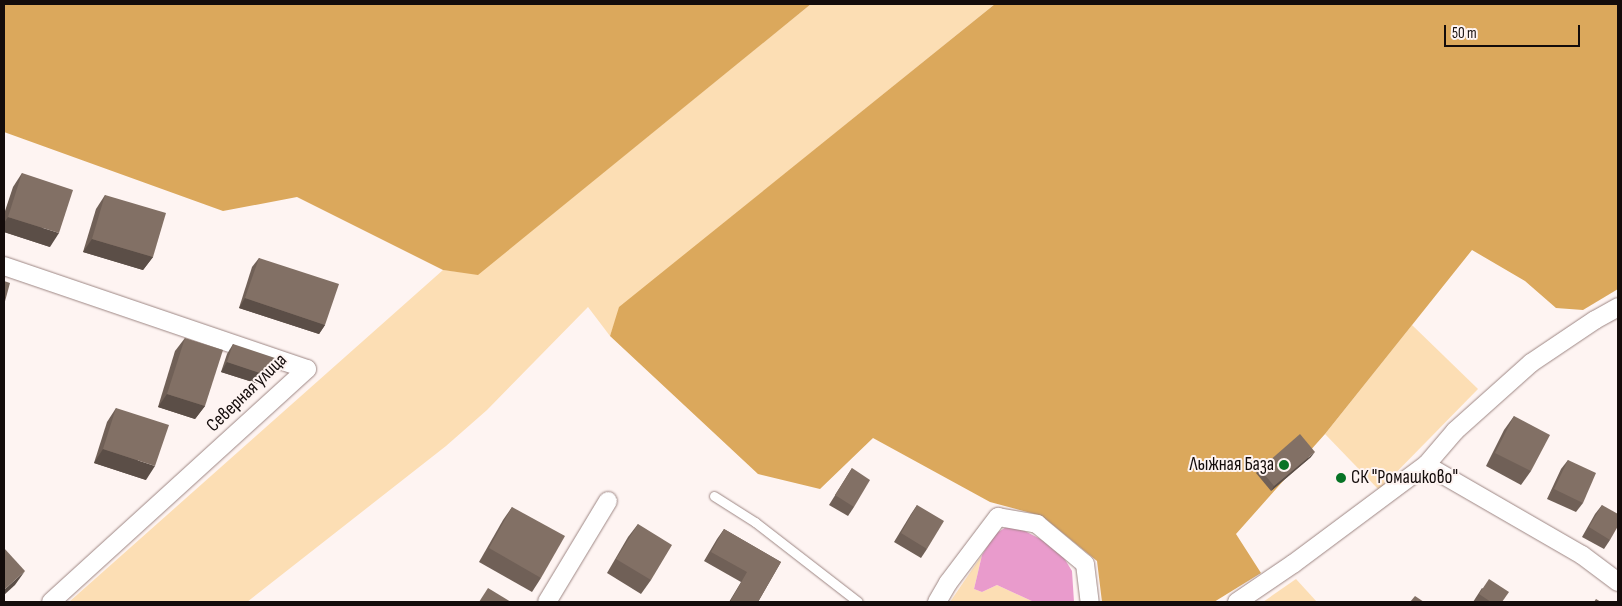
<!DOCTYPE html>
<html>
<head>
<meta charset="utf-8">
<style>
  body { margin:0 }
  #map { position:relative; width:1622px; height:606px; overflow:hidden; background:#fef4f2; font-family:"Sofia Sans Condensed",sans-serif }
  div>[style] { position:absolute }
  .green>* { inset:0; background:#fcdeb4 }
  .forest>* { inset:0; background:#dba85c }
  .water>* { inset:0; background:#e99bcc }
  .roads { filter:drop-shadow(0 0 1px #9d8683) drop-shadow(0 0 1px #9d8683) }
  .service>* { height:9px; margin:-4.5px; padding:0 4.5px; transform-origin:4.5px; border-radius:4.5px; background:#fff }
  .minor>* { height:18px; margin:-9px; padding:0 9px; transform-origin:9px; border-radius:9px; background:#fff }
  .wall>* { inset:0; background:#706057 }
  .shaded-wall>* { inset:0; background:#5b4e47 }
  .building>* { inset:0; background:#827065 }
  .dots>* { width:14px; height:14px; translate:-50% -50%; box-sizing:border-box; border:2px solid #fef4f2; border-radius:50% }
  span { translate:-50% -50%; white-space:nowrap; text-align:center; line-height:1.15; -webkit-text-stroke:4px #fef4f2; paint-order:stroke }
  .street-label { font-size:19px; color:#140c0b }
  .poi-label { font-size:19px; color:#140c0b }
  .right { translate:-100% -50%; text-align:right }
  .left { translate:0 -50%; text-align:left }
  .frame { position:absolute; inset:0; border:5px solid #140c0b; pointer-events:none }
  .scale { position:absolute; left:1444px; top:25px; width:136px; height:22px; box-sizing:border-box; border:2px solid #140c0b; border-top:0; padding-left:6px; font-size:15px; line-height:18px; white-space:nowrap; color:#140c0b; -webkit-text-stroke:4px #fef4f2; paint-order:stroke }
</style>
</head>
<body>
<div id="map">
  <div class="green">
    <i style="clip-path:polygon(811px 4px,995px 4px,620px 307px,610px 336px,588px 307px,487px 410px,446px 446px,247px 602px,69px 602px,443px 270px,478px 274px)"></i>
    <i style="clip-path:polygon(1412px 325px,1478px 389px,1379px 490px,1325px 434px)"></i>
    <i style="clip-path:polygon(982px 555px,974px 589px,982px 592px,997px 585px,1034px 602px,950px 602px)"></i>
    <i style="clip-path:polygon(1296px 579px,1317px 602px,1263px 602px)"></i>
  </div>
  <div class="forest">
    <i style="clip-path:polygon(4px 4px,811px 4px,478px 275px,443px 270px,297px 197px,223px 211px,4px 132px)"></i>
    <i style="clip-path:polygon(995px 4px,1618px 4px,1618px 289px,1583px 310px,1556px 308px,1525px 281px,1472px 250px,1325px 434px,1236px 534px,1261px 573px,1214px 602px,1102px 602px,1097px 561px,1042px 516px,990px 502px,873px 438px,820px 489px,758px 474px,610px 336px,619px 307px)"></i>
  </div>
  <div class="water">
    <i style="clip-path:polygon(1011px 524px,1058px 548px,1072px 571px,1074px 602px,1034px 602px,997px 585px,982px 592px,974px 589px,982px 555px,995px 534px)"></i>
  </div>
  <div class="roads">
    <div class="service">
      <i style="left:714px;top:496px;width:49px;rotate:32.4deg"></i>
      <i style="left:755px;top:522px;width:130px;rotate:37.8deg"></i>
    </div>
    <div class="minor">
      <i style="left:4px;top:266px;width:320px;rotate:18.8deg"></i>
      <i style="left:307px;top:369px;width:346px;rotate:137.7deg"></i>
      <i style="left:1426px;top:465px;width:45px;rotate:-49.5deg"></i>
      <i style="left:1455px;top:431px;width:102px;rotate:-41.8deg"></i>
      <i style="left:1531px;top:363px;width:77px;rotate:-33.9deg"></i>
      <i style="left:1595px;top:320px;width:26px;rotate:-29deg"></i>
      <i style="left:547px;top:602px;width:118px;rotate:-58.9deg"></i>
      <i style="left:937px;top:602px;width:22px;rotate:-60deg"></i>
      <i style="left:948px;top:583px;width:83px;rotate:-52.9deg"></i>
      <i style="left:998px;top:517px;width:40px;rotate:10deg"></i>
      <i style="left:1037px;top:524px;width:62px;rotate:39.8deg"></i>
      <i style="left:1085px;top:564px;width:38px;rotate:83deg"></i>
      <i style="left:1237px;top:602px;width:68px;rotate:-34.2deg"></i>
      <i style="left:1293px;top:564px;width:166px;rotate:-36.7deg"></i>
      <i style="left:1426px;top:465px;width:180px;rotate:30deg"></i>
      <i style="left:1582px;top:555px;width:45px;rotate:36.9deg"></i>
    </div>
  </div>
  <div class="wall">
    <i style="clip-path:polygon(22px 173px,50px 247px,4px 232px,4px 214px,13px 187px)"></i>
    <i style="clip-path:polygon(105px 195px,153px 257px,143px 270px,83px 252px,96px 209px)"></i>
    <i style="clip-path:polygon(259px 258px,325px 325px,319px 334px,239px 308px,252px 267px)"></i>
    <i style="clip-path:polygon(185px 338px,205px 406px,195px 419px,158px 407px,175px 351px)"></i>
    <i style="clip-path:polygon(233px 344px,269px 376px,262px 385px,221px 372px,227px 354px)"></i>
    <i style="clip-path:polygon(116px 408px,146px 480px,94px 463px,107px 422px)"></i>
    <i style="clip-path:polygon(1514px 416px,1531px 471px,1521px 485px,1486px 466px,1504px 430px)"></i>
    <i style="clip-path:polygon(1311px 457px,1271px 491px,1256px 473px,1260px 469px)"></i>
    <i style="clip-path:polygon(1568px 460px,1583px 503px,1576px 512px,1547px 499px,1561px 469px)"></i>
    <i style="clip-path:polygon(852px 468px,854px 507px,848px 516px,829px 505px)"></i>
    <i style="clip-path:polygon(917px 505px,927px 549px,921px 558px,894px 542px,911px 514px)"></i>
    <i style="clip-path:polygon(1602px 505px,1610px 540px,1604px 549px,1582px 537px,1595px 514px)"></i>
    <i style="clip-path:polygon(512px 507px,541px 578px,532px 592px,479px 562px,503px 520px)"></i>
    <i style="clip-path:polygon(638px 524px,651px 580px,641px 594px,607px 573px,628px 537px)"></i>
    <i style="clip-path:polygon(724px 529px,781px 562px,758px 602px,729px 602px,741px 582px,704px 561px,717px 539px)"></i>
    <i style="clip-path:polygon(1482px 588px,1502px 602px,1473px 602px)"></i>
  </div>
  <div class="shaded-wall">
    <i style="clip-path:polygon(8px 217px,59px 233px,50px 247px,4px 232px,4px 223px)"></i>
    <i style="clip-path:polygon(92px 239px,153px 257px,143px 270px,83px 252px)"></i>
    <i style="clip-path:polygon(245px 298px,325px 325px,319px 334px,239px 308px)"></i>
    <i style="clip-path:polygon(227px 362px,269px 376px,262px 385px,221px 372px)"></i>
    <i style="clip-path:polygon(167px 394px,205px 406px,195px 419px,158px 407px)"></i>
    <i style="clip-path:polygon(103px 449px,155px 466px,146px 480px,94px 463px)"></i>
    <i style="clip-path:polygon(1315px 452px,1311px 457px,1271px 491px,1274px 486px)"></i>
    <i style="clip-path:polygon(25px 571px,15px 585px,4px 595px,4px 590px)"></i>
  </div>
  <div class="building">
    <i style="clip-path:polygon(22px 173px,73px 190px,59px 233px,8px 217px)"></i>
    <i style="clip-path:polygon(105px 195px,166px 213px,153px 257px,92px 239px)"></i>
    <i style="clip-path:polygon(259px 258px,339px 284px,325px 325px,245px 298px)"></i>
    <i style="clip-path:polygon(4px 281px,10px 283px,4px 305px)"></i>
    <i style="clip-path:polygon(185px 338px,223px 350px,205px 406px,167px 394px)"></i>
    <i style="clip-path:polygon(233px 344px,275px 358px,269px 376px,227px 362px)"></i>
    <i style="clip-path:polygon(116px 408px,169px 425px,155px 466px,103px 449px)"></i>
    <i style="clip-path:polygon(1514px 416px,1550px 435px,1531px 471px,1495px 453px)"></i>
    <i style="clip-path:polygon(1300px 434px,1315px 452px,1274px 486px,1260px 469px)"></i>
    <i style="clip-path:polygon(1568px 460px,1596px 473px,1583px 503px,1554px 489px)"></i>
    <i style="clip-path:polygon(852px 468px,870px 480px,854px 507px,835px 495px)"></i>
    <i style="clip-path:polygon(917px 505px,944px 521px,927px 549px,901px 533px)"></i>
    <i style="clip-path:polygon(1602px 505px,1618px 514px,1618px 526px,1610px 540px,1589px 527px)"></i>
    <i style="clip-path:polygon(512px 507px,565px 536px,541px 578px,489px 548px)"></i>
    <i style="clip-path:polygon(638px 524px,672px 545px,651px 580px,616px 559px)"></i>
    <i style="clip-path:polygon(724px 529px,781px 562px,758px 602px,730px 602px,747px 572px,711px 552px)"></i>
    <i style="clip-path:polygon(4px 548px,25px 571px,4px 590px)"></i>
    <i style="clip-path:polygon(1489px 579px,1509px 592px,1502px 602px,1491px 602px,1479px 594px)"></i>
    <i style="clip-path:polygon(488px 588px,511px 602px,479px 602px)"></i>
    <i style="clip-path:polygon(1415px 596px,1424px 602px,1410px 602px)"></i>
    <i style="clip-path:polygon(1596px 599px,1601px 602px,1594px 602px)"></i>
  </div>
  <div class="dots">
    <i style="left:1284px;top:465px;background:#077325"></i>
    <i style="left:1341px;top:478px;background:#077325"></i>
  </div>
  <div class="street-label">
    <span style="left:247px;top:393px;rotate:-44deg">Северная улица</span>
  </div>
  <div class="poi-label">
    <span class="right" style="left:1274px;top:465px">Лыжная База</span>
    <span class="left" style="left:1351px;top:478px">СК "Ромашково"</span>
  </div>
  <div class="frame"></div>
  <div class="scale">50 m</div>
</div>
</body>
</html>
